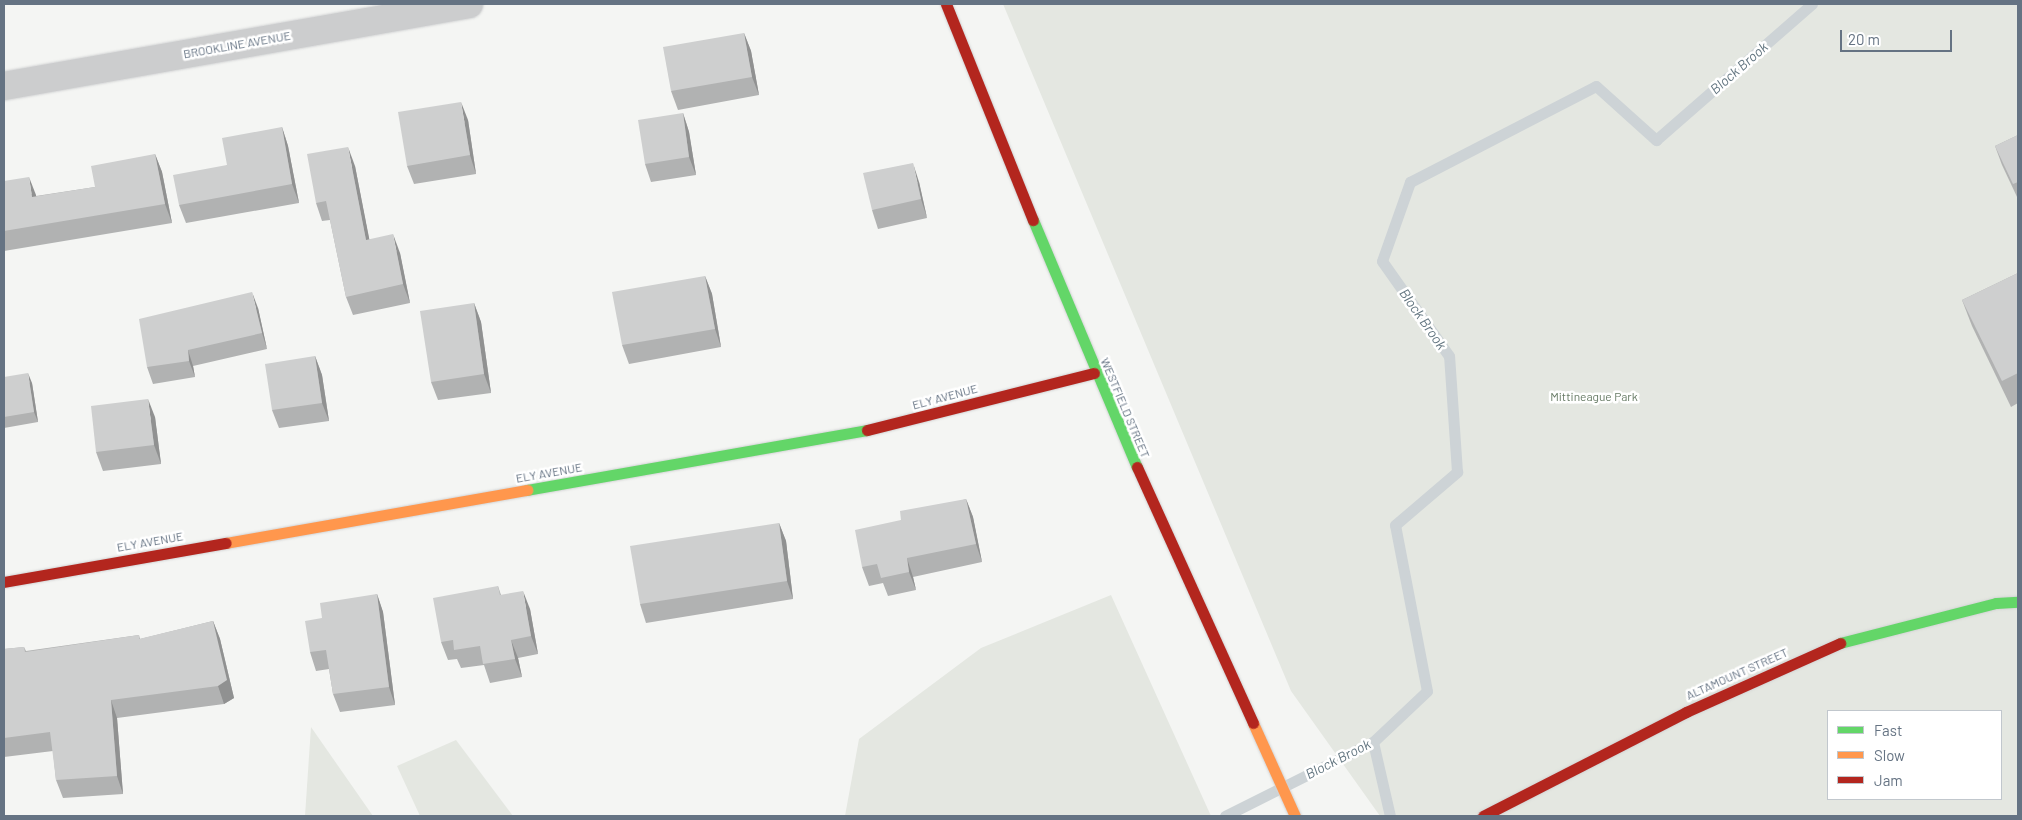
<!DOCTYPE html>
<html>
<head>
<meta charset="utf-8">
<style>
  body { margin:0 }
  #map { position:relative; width:2022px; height:820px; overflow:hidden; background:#f4f5f3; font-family:Barlow,sans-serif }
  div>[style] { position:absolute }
  .green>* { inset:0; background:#e4e7e1 }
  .stream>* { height:11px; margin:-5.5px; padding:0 5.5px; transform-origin:5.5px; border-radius:5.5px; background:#cdd3d6 }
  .roads { filter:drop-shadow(0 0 1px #d2d3d4) drop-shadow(0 0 1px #d2d3d4) }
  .street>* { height:28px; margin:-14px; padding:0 14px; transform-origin:14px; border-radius:14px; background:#cccdce }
  .fast>* { height:11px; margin:-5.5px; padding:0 5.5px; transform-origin:5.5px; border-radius:5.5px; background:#63d668 }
  .slow>* { height:11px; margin:-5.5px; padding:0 5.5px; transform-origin:5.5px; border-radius:5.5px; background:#ff974d }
  .jam>* { height:11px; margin:-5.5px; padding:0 5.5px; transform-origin:5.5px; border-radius:5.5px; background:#b3261e }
  .wall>* { inset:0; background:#b1b2b2 }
  .shaded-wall>* { inset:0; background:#909191 }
  .building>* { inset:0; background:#cecfcf }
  span { translate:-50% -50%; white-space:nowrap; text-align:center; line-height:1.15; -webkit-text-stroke:5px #fff; paint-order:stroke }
  .street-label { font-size:12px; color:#657383 }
  .park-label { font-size:12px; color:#667a64 }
  .water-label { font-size:14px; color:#61747f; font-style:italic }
  .frame { position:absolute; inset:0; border:5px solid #657383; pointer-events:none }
  .legend { position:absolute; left:1827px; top:710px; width:175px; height:90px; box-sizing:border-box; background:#fff; border:1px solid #c1c7cd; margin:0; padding:6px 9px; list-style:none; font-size:15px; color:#657383 }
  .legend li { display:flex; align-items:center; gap:10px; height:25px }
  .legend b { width:25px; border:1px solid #c1c7cd }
  .scale { position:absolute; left:1840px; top:30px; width:112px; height:22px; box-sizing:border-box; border:2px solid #657383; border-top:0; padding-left:6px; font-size:15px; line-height:18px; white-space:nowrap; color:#657383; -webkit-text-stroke:4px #fff; paint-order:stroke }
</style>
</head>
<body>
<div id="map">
  <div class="green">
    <i style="clip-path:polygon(evenodd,1003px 4px,2018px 4px,2018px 816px,1380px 816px,1291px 691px,1003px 4px,1828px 711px,2001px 711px,2001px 799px,1828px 799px,1828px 711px)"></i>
    <i style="clip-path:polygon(1111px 595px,1211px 816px,845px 816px,859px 739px,981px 648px)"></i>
    <i style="clip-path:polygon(311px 727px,373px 816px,305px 816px)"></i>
    <i style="clip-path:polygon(456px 740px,513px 816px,420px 816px,397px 766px)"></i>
  </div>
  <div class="stream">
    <i style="left:1373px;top:742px;width:76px;rotate:77.1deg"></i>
    <i style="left:1225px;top:816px;width:165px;rotate:-26.6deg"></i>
    <i style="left:1373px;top:742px;width:74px;rotate:-43.4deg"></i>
    <i style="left:1427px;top:691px;width:169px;rotate:-100.9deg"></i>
    <i style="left:1395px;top:525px;width:82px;rotate:-40.5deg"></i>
    <i style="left:1457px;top:472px;width:116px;rotate:-93.9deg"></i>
    <i style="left:1449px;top:356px;width:116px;rotate:-125.2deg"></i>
    <i style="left:1382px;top:261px;width:84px;rotate:-70.5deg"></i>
    <i style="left:1410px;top:182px;width:209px;rotate:-27.3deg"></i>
    <i style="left:1596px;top:86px;width:81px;rotate:42deg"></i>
    <i style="left:1656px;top:140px;width:207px;rotate:-41.1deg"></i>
  </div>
  <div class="roads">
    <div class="street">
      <i style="left:4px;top:86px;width:472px;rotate:-10deg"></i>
    </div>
    <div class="fast">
      <i style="left:1033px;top:220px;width:268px;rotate:67.2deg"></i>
      <i style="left:527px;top:490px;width:345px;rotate:-10deg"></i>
      <i style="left:1840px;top:643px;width:161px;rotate:-14.4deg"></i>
      <i style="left:1996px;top:603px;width:22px;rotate:-3deg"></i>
    </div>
    <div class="slow">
      <i style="left:226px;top:543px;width:306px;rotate:-10deg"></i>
      <i style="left:1253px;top:723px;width:102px;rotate:65.7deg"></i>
    </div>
    <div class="jam">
      <i style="left:946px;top:4px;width:233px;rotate:68.1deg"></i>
      <i style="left:867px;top:430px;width:234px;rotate:-14.1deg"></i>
      <i style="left:1137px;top:467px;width:281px;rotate:65.6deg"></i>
      <i style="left:4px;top:582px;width:225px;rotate:-10deg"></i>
      <i style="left:1483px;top:816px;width:228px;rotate:-27.1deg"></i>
      <i style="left:1686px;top:712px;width:169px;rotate:-24.1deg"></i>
    </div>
  </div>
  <div class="wall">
    <i style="clip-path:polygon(744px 33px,751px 51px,759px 95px,678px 110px,671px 91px)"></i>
    <i style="clip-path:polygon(683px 113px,689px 132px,696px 175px,651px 182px,645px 164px)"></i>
    <i style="clip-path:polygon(468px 120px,476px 174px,414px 184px,407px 166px)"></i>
    <i style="clip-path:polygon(282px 127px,288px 146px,299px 203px,186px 223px,179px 205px,227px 165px)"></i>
    <i style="clip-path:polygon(2018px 135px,2018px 199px,2002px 165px,1995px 146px)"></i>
    <i style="clip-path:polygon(155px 154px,162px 172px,172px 223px,4px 251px,4px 181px,36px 196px,95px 187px)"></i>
    <i style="clip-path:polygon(355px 166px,369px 239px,400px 253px,410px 303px,353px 315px,346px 297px,330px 220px,322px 221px,316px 203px)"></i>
    <i style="clip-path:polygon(919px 182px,927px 218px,878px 229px,872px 210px)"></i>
    <i style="clip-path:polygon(2018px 273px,2018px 403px,2011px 407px,1972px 326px,1962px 300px)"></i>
    <i style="clip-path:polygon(705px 276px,712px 294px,721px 347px,629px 364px,622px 345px)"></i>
    <i style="clip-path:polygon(474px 303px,481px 322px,491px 393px,438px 400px,431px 382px)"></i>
    <i style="clip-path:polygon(258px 308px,267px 349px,193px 366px,195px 377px,153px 384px,147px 367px)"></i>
    <i style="clip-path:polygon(315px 356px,322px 375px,329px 421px,279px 428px,272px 410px)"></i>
    <i style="clip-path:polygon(4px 377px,32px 383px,38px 422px,4px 428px)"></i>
    <i style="clip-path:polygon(155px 417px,161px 464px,103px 471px,96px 452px)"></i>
    <i style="clip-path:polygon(966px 499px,973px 517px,982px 562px,913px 577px,916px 590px,888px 596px,883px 583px,869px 586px,862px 567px,901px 520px)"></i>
    <i style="clip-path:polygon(779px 523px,786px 541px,793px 599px,646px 623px,640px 604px)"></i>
    <i style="clip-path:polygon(498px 586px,501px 595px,530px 609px,538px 654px,518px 658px,522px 677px,490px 683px,484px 665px,461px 668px,457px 659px,448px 660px,441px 642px)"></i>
    <i style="clip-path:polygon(377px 594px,383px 612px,395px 705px,340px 712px,333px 694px,329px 669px,316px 671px,310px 652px,322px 618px)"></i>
    <i style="clip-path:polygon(213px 621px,220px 639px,234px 698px,224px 704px,117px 718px,123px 794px,63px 798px,56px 780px,53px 751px,4px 757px,4px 649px,24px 647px,26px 651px,139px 635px,140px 639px)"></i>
  </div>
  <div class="shaded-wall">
    <i style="clip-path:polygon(744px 33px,751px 51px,759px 95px,752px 77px)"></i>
    <i style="clip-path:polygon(461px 102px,468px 120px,476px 174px,470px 155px)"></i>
    <i style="clip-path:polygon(683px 113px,689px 132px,696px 175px,689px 157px)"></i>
    <i style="clip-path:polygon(282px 127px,288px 146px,299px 203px,292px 184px)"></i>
    <i style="clip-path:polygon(348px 147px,355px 166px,373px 258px,366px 240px)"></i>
    <i style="clip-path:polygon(155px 154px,162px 172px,172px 223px,165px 204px)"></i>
    <i style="clip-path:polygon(913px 163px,919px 182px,927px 218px,921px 199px)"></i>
    <i style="clip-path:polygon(29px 177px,36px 195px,39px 216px,32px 197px)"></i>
    <i style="clip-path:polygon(393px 234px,400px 253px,410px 303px,403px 284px)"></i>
    <i style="clip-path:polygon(705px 276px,712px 294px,721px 347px,715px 329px)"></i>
    <i style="clip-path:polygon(252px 292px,258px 308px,267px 349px,262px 333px)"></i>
    <i style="clip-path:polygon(474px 303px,481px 322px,491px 393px,484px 374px)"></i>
    <i style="clip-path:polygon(188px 350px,193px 366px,195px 377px,189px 361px)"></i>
    <i style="clip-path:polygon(315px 356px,322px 375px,329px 421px,322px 403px)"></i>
    <i style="clip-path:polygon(28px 373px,32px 383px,38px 422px,34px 412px)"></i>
    <i style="clip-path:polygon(148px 399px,155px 417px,161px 464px,154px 445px)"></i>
    <i style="clip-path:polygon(966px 499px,973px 517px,982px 562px,976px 544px)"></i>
    <i style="clip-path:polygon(779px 523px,786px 541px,793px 599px,787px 581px)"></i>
    <i style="clip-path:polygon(907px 558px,913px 577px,916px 590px,909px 572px)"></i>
    <i style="clip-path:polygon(523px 591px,530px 609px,538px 654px,531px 636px)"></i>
    <i style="clip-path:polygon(377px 594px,383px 612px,395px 705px,389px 687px)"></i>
    <i style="clip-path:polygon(213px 621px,220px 639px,234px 698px,224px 704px,218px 686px)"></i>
    <i style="clip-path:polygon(511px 640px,518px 658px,522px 677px,515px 659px)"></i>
    <i style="clip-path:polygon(111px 700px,117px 718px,123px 794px,117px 776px)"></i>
  </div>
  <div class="building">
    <i style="clip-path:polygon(744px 33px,752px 77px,671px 91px,663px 47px)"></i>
    <i style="clip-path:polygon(461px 102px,470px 155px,407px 166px,398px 112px)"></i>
    <i style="clip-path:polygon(683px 113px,689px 157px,645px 164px,638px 120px)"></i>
    <i style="clip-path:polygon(282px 127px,292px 184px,179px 205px,173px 175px,227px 165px,222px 138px)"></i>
    <i style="clip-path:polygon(2018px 135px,2018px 182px,2013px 184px,1995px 146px)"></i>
    <i style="clip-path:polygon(348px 147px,366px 240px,393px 234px,403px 284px,346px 297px,326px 201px,316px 203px,307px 154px)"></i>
    <i style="clip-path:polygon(155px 154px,165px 204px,4px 231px,4px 181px,29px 177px,32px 197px,95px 187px,91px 166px)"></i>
    <i style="clip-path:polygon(913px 163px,921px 199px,872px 210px,863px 173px)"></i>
    <i style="clip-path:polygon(2018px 273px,2018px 373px,2002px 381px,1962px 300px)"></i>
    <i style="clip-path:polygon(705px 276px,715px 329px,622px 345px,612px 292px)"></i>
    <i style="clip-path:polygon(252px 292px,262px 333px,188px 350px,189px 361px,147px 367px,139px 319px)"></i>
    <i style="clip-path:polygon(474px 303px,484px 374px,431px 382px,420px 311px)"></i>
    <i style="clip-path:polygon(315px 356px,322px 403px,272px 410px,265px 364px)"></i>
    <i style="clip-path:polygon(28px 373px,34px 412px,4px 417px,4px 377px)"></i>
    <i style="clip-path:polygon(148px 399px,154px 445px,96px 452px,91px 406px)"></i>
    <i style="clip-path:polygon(966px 499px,976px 544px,907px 558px,909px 572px,881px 578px,877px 564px,862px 567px,855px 530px,901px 520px,900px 511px)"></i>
    <i style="clip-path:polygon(779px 523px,787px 581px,640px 604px,630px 546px)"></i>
    <i style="clip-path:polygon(498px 586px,500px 595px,523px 591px,531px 636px,511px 640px,515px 659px,483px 664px,480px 646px,454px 650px,453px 640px,441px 642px,433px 598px)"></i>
    <i style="clip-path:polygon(377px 594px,389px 687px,333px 694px,326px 650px,310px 652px,305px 621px,322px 618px,320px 603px)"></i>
    <i style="clip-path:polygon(213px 621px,227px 680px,218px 686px,111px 700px,117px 776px,56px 780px,50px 732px,4px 738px,4px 649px,24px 647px,25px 652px,139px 635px,139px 639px)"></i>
  </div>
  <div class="street-label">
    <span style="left:237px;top:45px;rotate:-10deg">BROOKLINE AVENUE</span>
    <span style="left:945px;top:397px;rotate:-15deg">ELY AVENUE</span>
    <span style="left:1125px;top:408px;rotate:67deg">WESTFIELD STREET</span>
    <span style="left:549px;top:473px;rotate:-10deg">ELY AVENUE</span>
    <span style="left:150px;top:542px;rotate:-10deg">ELY AVENUE</span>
    <span style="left:1737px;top:674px;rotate:-24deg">ALTAMOUNT STREET</span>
  </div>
  <div class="park-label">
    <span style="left:1594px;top:397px">Mittineague Park</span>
  </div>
  <div class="water-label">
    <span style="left:1739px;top:68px;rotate:-41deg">Block Brook</span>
    <span style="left:1423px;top:319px;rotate:55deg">Block Brook</span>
    <span style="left:1338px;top:759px;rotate:-27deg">Block Brook</span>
  </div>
  <div class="frame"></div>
  <ul class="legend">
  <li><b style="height:6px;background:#63d668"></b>Fast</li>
  <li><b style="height:6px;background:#ff974d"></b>Slow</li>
  <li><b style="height:6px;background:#b3261e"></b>Jam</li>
  </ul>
  <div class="scale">20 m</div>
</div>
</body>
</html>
